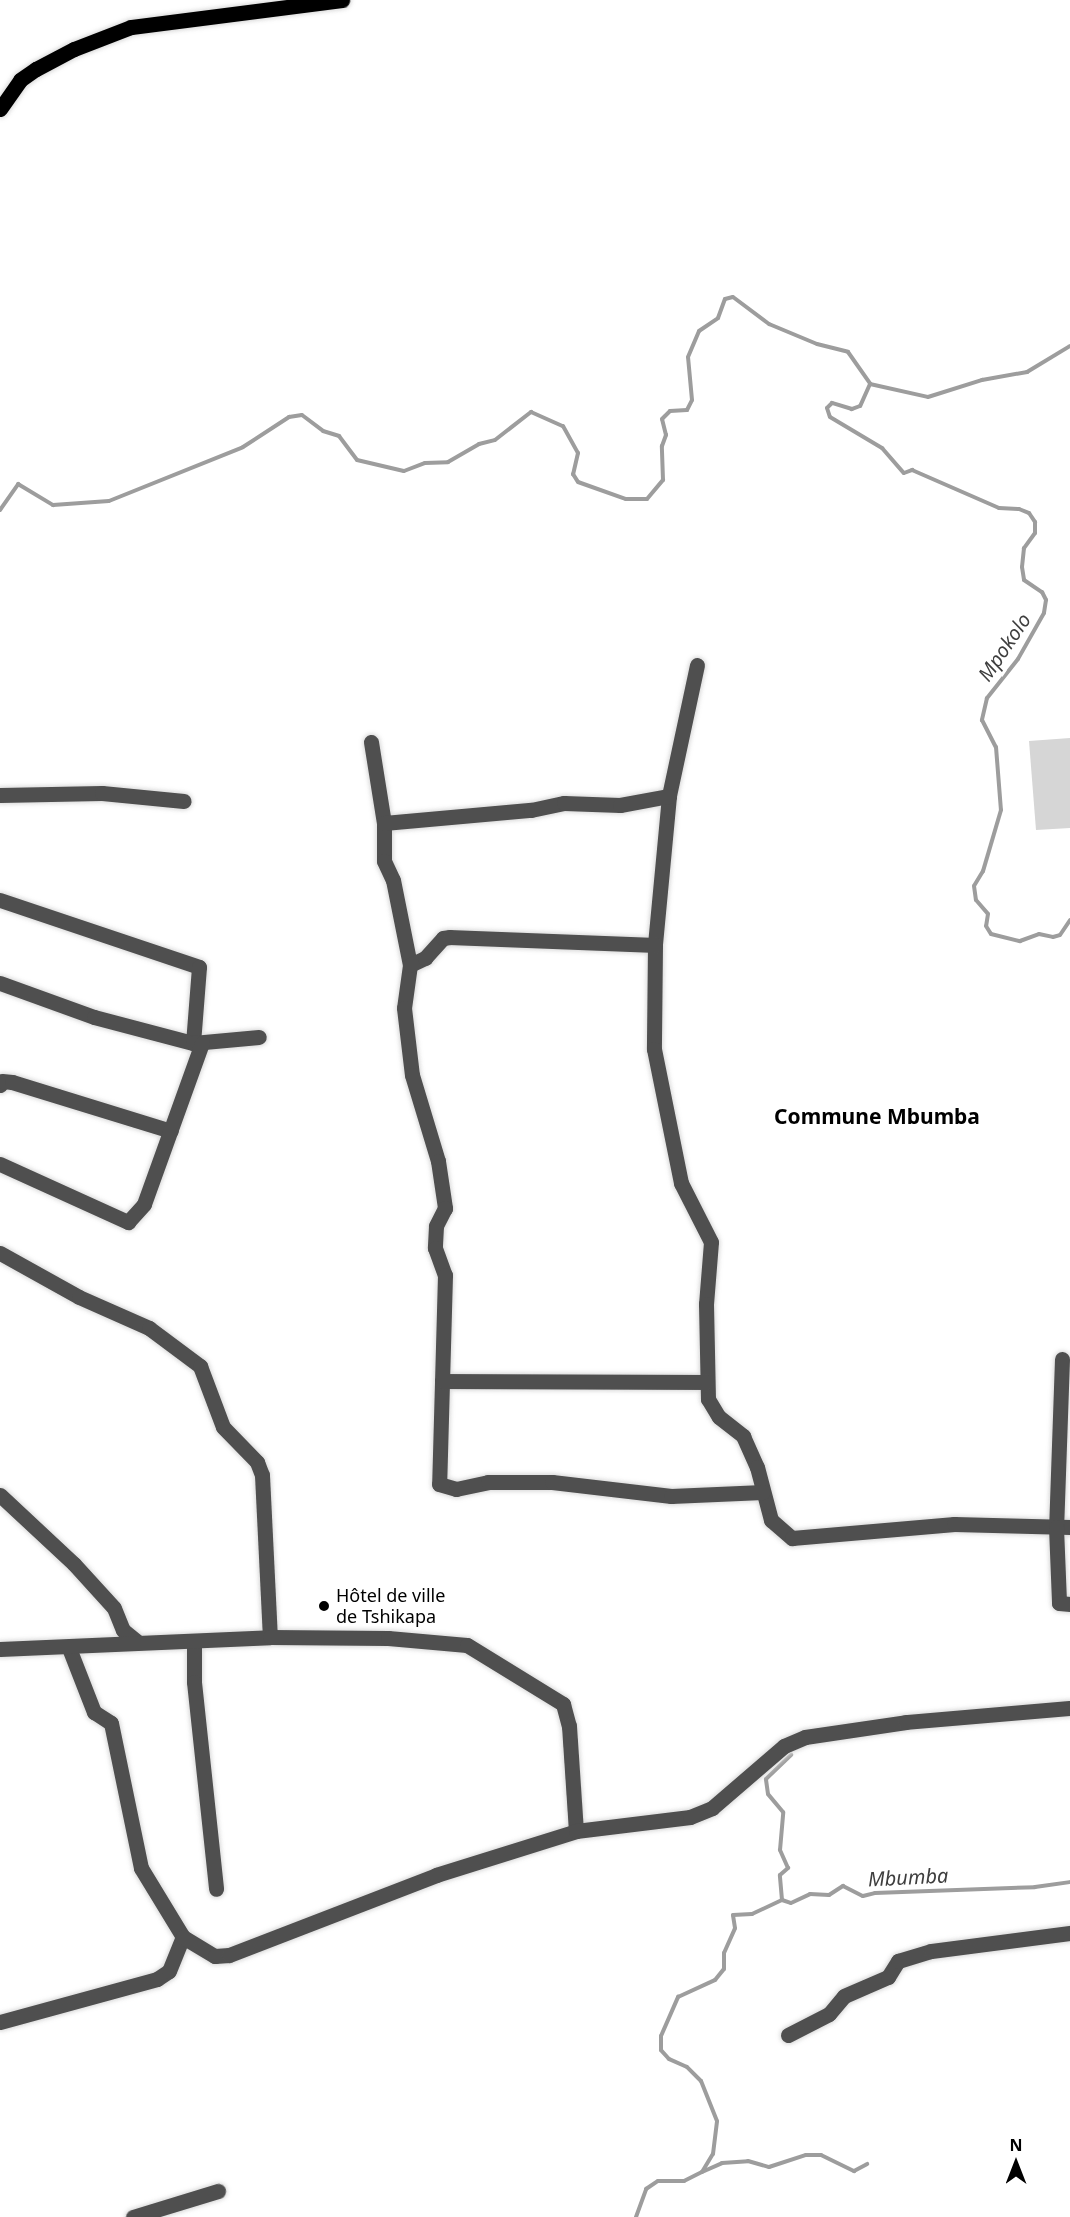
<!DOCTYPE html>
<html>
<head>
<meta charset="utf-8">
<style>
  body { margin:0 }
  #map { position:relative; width:1070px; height:2217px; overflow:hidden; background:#fff; font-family:"Noto Sans",sans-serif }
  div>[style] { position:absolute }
  .green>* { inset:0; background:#d6d6d6 }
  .stream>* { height:4px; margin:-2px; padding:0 2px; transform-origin:2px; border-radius:2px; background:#9d9d9d }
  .roads { filter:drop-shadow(0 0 2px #dbdbdb) drop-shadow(0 0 2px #dbdbdb) }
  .minor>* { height:15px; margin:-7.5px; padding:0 7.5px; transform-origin:7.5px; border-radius:7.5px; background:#4f4f4f }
  .major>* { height:15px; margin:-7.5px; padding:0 7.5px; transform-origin:7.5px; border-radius:7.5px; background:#000 }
  .dots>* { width:16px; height:16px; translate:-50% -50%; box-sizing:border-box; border:3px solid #fff; border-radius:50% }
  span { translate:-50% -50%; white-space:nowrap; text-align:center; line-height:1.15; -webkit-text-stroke:6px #fff; paint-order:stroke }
  .poi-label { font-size:18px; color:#000 }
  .left { translate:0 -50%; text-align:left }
  .water-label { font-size:20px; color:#3e3e3e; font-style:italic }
  .quarter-label { font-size:21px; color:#000; font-weight:700 }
  .north { position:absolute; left:986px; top:2133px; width:60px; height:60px; -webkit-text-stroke:4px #fff; paint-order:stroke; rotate:0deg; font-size:16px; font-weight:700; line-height:24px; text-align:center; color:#000 }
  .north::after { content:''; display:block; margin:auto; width:21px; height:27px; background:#000; clip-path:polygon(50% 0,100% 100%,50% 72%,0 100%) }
</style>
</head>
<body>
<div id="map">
  <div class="green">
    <i style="clip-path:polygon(1070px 738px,1070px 828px,1036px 830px,1029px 741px)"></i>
  </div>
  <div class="stream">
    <i style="left:870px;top:384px;width:24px;rotate:114deg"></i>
    <i style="left:860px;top:406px;width:9px;rotate:159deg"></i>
    <i style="left:852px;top:409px;width:21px;rotate:-163deg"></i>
    <i style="left:832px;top:403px;width:7px;rotate:135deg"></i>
    <i style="left:827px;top:408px;width:9px;rotate:72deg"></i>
    <i style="left:830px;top:417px;width:61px;rotate:30.8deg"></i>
    <i style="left:882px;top:448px;width:33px;rotate:49deg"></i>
    <i style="left:904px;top:473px;width:9px;rotate:-21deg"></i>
    <i style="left:912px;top:470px;width:95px;rotate:23.6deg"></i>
    <i style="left:999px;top:508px;width:20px;rotate:3deg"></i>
    <i style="left:1019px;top:509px;width:11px;rotate:22deg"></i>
    <i style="left:1029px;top:513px;width:11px;rotate:56deg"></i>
    <i style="left:1035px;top:522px;width:11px;rotate:90deg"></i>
    <i style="left:1035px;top:533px;width:19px;rotate:126deg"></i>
    <i style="left:1024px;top:548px;width:19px;rotate:96deg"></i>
    <i style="left:1022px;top:567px;width:13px;rotate:81deg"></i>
    <i style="left:1024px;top:580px;width:22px;rotate:34deg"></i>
    <i style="left:1042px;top:592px;width:9px;rotate:63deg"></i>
    <i style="left:1046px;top:600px;width:13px;rotate:99deg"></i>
    <i style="left:1044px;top:613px;width:53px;rotate:119.5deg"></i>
    <i style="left:1018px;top:659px;width:50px;rotate:128.5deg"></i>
    <i style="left:987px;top:698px;width:23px;rotate:103deg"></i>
    <i style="left:982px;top:720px;width:30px;rotate:63deg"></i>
    <i style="left:996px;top:747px;width:63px;rotate:85.5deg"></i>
    <i style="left:1001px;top:810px;width:64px;rotate:106.4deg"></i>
    <i style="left:983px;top:871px;width:17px;rotate:121deg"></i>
    <i style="left:974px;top:886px;width:14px;rotate:82deg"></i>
    <i style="left:976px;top:900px;width:18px;rotate:49deg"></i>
    <i style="left:988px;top:914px;width:12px;rotate:99deg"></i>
    <i style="left:986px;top:926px;width:9px;rotate:58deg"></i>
    <i style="left:991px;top:934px;width:30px;rotate:14deg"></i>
    <i style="left:1020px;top:941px;width:20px;rotate:-20deg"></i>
    <i style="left:1039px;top:934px;width:14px;rotate:12deg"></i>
    <i style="left:1053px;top:937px;width:7px;rotate:-16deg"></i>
    <i style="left:1060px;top:935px;width:18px;rotate:-56deg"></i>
    <i style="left:0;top:510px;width:32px;rotate:-55deg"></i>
    <i style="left:18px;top:484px;width:41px;rotate:31deg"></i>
    <i style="left:53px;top:505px;width:56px;rotate:-4.1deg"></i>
    <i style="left:109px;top:501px;width:144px;rotate:-21.9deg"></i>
    <i style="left:243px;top:447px;width:55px;rotate:-33.1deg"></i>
    <i style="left:289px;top:417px;width:13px;rotate:-9deg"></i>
    <i style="left:302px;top:415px;width:26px;rotate:37deg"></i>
    <i style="left:323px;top:431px;width:17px;rotate:17deg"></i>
    <i style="left:339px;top:436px;width:30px;rotate:53deg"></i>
    <i style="left:357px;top:460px;width:48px;rotate:13.2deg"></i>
    <i style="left:404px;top:471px;width:22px;rotate:-21deg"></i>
    <i style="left:425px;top:463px;width:23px;rotate:-2deg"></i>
    <i style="left:448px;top:462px;width:36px;rotate:-30deg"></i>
    <i style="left:479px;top:444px;width:16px;rotate:-14deg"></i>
    <i style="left:495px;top:440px;width:46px;rotate:-37.9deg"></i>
    <i style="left:531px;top:412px;width:35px;rotate:24deg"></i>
    <i style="left:563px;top:426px;width:31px;rotate:61deg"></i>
    <i style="left:578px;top:453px;width:22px;rotate:103deg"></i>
    <i style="left:573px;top:474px;width:9px;rotate:58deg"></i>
    <i style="left:578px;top:482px;width:51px;rotate:19.5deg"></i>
    <i style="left:626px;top:499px;width:21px"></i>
    <i style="left:647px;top:499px;width:25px;rotate:-50deg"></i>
    <i style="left:663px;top:480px;width:34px;rotate:-92deg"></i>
    <i style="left:662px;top:446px;width:12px;rotate:-70deg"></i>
    <i style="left:666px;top:435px;width:16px;rotate:-104deg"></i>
    <i style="left:662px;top:419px;width:11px;rotate:-45deg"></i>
    <i style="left:670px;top:411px;width:17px;rotate:-3deg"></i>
    <i style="left:687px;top:410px;width:11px;rotate:-63deg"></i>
    <i style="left:692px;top:400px;width:43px;rotate:-95.3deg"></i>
    <i style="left:688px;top:357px;width:28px;rotate:-67deg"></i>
    <i style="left:699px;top:331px;width:23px;rotate:-34deg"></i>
    <i style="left:718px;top:318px;width:20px;rotate:-70deg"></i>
    <i style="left:725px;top:299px;width:8px;rotate:-14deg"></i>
    <i style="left:733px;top:297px;width:45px;rotate:36.9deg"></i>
    <i style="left:769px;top:324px;width:52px;rotate:22.6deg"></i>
    <i style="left:817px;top:344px;width:32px;rotate:14deg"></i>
    <i style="left:848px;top:352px;width:39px;rotate:55deg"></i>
    <i style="left:870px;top:384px;width:59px;rotate:12.6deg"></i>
    <i style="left:928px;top:397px;width:57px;rotate:-17.5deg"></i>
    <i style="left:982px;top:380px;width:46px;rotate:-10.1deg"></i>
    <i style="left:1027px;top:372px;width:50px;rotate:-31.2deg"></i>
    <i style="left:782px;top:1900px;width:25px;rotate:-95deg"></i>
    <i style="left:780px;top:1875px;width:11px;rotate:-41deg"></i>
    <i style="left:788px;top:1868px;width:20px;rotate:-114deg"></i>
    <i style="left:780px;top:1850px;width:38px;rotate:-85deg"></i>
    <i style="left:783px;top:1812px;width:23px;rotate:-130deg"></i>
    <i style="left:768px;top:1794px;width:15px;rotate:-98deg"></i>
    <i style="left:766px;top:1779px;width:35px;rotate:-44deg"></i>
    <i style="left:702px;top:2172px;width:22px;rotate:-24deg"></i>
    <i style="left:722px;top:2163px;width:26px;rotate:-4deg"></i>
    <i style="left:748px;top:2161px;width:22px;rotate:16deg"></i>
    <i style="left:769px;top:2167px;width:39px;rotate:-18deg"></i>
    <i style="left:806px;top:2155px;width:15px"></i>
    <i style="left:821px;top:2155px;width:37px;rotate:26deg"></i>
    <i style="left:854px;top:2171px;width:15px;rotate:-28deg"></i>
    <i style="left:636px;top:2217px;width:30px;rotate:-70deg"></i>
    <i style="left:646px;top:2189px;width:14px;rotate:-34deg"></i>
    <i style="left:658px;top:2181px;width:26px"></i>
    <i style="left:684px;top:2181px;width:20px;rotate:-27deg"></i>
    <i style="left:702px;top:2172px;width:21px;rotate:-59deg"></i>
    <i style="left:713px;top:2154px;width:33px;rotate:-83deg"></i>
    <i style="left:717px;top:2121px;width:43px;rotate:-111.8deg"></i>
    <i style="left:701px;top:2081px;width:20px;rotate:-135deg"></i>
    <i style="left:687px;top:2067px;width:20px;rotate:-156deg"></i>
    <i style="left:669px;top:2059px;width:12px;rotate:-132deg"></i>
    <i style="left:661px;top:2050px;width:14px;rotate:-90deg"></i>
    <i style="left:661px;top:2036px;width:43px;rotate:-66.4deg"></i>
    <i style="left:678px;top:1997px;width:41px;rotate:-24.7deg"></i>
    <i style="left:715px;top:1980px;width:14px;rotate:-51deg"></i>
    <i style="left:724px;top:1969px;width:16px;rotate:-90deg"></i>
    <i style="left:724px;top:1953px;width:27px;rotate:-66deg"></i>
    <i style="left:735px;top:1928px;width:13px;rotate:-99deg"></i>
    <i style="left:733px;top:1915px;width:19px;rotate:-3deg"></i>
    <i style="left:752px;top:1914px;width:33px;rotate:-25deg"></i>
    <i style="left:782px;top:1900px;width:9px;rotate:18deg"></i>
    <i style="left:791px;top:1903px;width:21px;rotate:-25deg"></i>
    <i style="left:810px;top:1894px;width:19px;rotate:3deg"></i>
    <i style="left:829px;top:1895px;width:17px;rotate:-33deg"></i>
    <i style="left:843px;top:1886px;width:22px;rotate:27deg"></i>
    <i style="left:863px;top:1896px;width:12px;rotate:-14deg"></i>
    <i style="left:875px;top:1893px;width:160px;rotate:-2.1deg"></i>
    <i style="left:1035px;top:1887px;width:35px;rotate:-8deg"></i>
  </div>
  <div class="roads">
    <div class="minor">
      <i style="left:697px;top:665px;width:134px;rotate:102.1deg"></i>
      <i style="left:669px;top:796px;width:150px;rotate:95.4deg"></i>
      <i style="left:655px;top:945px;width:104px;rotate:90.6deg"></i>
      <i style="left:654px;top:1049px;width:137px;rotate:78.6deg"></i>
      <i style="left:681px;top:1183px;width:66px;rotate:63deg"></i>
      <i style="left:711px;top:1242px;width:62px;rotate:94.6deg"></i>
      <i style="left:706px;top:1304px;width:95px;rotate:88.8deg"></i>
      <i style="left:708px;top:1399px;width:21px;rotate:59deg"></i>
      <i style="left:719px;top:1417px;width:31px;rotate:38deg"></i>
      <i style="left:743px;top:1436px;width:34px;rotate:66deg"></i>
      <i style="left:757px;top:1467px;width:55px;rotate:75.2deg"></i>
      <i style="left:771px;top:1520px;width:28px;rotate:41deg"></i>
      <i style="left:792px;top:1538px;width:163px;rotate:-4.9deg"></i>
      <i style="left:954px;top:1524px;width:116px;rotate:1.5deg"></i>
      <i style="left:371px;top:742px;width:82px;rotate:80.9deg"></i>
      <i style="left:384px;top:823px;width:38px;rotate:90deg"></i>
      <i style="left:384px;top:861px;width:21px;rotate:65deg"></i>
      <i style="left:393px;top:880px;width:87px;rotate:78.7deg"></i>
      <i style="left:410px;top:965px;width:43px;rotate:97.9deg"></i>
      <i style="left:404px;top:1008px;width:67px;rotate:83.2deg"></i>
      <i style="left:412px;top:1075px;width:90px;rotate:73.2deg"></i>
      <i style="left:438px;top:1161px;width:48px;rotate:81.5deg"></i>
      <i style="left:445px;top:1208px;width:20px;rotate:117deg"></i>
      <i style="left:436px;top:1226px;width:22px;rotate:93deg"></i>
      <i style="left:435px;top:1248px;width:29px;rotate:70deg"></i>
      <i style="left:445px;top:1275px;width:209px;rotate:91.6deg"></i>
      <i style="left:439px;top:1484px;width:18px;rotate:16deg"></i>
      <i style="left:456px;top:1489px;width:33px;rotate:-12deg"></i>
      <i style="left:488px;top:1482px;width:64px"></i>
      <i style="left:552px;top:1482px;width:120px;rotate:6.7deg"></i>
      <i style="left:671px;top:1496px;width:92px;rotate:-2.5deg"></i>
      <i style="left:0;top:795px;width:102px;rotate:-1.1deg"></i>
      <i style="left:102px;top:793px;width:82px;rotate:5.6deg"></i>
      <i style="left:384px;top:823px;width:148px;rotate:-5.1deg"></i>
      <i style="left:531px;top:810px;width:34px;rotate:-12deg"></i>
      <i style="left:564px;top:803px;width:56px;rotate:2deg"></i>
      <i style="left:620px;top:805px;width:50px;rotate:-10.4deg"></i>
      <i style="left:0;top:900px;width:210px;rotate:18.6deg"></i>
      <i style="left:199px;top:967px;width:76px;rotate:94.5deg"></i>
      <i style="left:410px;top:965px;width:17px;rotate:-25deg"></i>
      <i style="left:425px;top:958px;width:27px;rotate:-48deg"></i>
      <i style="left:443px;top:938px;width:7px;rotate:-8deg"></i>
      <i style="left:450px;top:937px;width:205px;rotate:2.2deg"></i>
      <i style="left:0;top:983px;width:100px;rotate:19.9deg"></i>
      <i style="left:94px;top:1017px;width:102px;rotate:14.7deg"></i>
      <i style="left:193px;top:1043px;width:66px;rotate:-5.2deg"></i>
      <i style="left:0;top:1085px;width:4px;rotate:-63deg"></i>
      <i style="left:2px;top:1081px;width:10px;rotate:6deg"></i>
      <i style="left:12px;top:1082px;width:166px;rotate:17.1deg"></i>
      <i style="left:0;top:1164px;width:141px;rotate:24.4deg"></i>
      <i style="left:128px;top:1222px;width:24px;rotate:-48deg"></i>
      <i style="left:144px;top:1204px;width:171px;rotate:-70.2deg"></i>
      <i style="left:0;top:1253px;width:90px;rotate:29.1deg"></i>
      <i style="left:79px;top:1297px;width:77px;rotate:23.9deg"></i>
      <i style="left:149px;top:1328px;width:64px;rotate:36.7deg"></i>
      <i style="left:200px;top:1366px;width:65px;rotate:69.3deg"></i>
      <i style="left:223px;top:1427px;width:49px;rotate:45.8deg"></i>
      <i style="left:257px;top:1462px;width:14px;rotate:69deg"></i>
      <i style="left:262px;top:1475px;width:162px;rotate:87.2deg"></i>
      <i style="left:1062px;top:1359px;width:168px;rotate:92deg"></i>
      <i style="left:1056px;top:1527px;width:76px;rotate:87.7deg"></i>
      <i style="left:1059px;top:1603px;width:11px;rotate:5deg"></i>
      <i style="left:442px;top:1381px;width:264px;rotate:0.2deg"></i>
      <i style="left:0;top:1495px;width:101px;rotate:43deg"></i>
      <i style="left:74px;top:1564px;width:59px;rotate:47.7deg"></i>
      <i style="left:114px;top:1608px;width:24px;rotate:68deg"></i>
      <i style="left:123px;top:1630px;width:19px;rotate:39deg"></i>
      <i style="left:194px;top:1643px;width:39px;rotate:90deg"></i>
      <i style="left:194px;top:1682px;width:208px;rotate:83.9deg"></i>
      <i style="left:69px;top:1648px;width:69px;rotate:68.7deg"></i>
      <i style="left:94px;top:1712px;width:20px;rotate:33deg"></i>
      <i style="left:111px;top:1723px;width:148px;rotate:78.3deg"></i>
      <i style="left:141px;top:1868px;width:81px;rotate:58.7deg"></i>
      <i style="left:0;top:1649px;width:270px;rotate:-2.5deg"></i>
      <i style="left:270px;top:1637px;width:118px;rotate:0.5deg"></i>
      <i style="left:388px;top:1638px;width:79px;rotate:5.1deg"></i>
      <i style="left:467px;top:1645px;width:113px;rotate:31.6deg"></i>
      <i style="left:563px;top:1704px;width:23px;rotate:75deg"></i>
      <i style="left:569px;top:1726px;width:105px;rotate:86.2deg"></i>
      <i style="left:0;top:2022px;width:163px;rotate:-15.3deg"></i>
      <i style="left:157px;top:1979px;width:14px;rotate:-34deg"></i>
      <i style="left:169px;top:1971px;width:37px;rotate:-68deg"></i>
      <i style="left:183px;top:1937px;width:37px;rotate:31deg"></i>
      <i style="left:215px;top:1956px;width:14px;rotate:-4deg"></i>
      <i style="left:229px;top:1955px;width:222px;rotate:-21.1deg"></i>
      <i style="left:436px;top:1875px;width:147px;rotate:-17.4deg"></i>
      <i style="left:576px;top:1831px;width:115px;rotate:-7deg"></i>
      <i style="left:690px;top:1817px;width:24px;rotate:-22deg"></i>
      <i style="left:712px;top:1808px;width:95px;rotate:-40.7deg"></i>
      <i style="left:784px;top:1746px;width:23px;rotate:-23deg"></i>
      <i style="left:805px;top:1737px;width:102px;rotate:-8.4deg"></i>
      <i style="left:906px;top:1722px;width:165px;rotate:-4.9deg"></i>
      <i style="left:788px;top:2035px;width:46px;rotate:-27.1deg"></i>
      <i style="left:829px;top:2014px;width:23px;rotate:-50deg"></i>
      <i style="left:844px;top:1996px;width:48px;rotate:-23.4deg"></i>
      <i style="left:888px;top:1977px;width:19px;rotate:-58deg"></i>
      <i style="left:898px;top:1961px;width:34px;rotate:-17deg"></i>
      <i style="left:931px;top:1951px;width:140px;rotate:-7.4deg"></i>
      <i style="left:133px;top:2217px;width:89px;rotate:-17deg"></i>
    </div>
    <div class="major">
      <i style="left:0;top:109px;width:35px;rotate:-55deg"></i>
      <i style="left:20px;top:80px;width:19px;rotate:-35deg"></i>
      <i style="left:36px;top:69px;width:43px;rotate:-27.8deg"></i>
      <i style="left:74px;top:49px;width:61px;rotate:-21.1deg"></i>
      <i style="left:131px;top:27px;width:213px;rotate:-7.3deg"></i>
    </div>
  </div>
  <div class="dots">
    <i style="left:324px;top:1606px;background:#000"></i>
  </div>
  <div class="poi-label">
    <span class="left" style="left:336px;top:1606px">Hôtel de ville<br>de Tshikapa</span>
  </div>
  <div class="water-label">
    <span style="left:1004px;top:647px;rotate:-56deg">Mpokolo</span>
    <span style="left:908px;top:1877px;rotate:-3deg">Mbumba</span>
  </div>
  <div class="quarter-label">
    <span style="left:877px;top:1116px">Commune Mbumba</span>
  </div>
  <div class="north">N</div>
</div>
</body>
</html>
